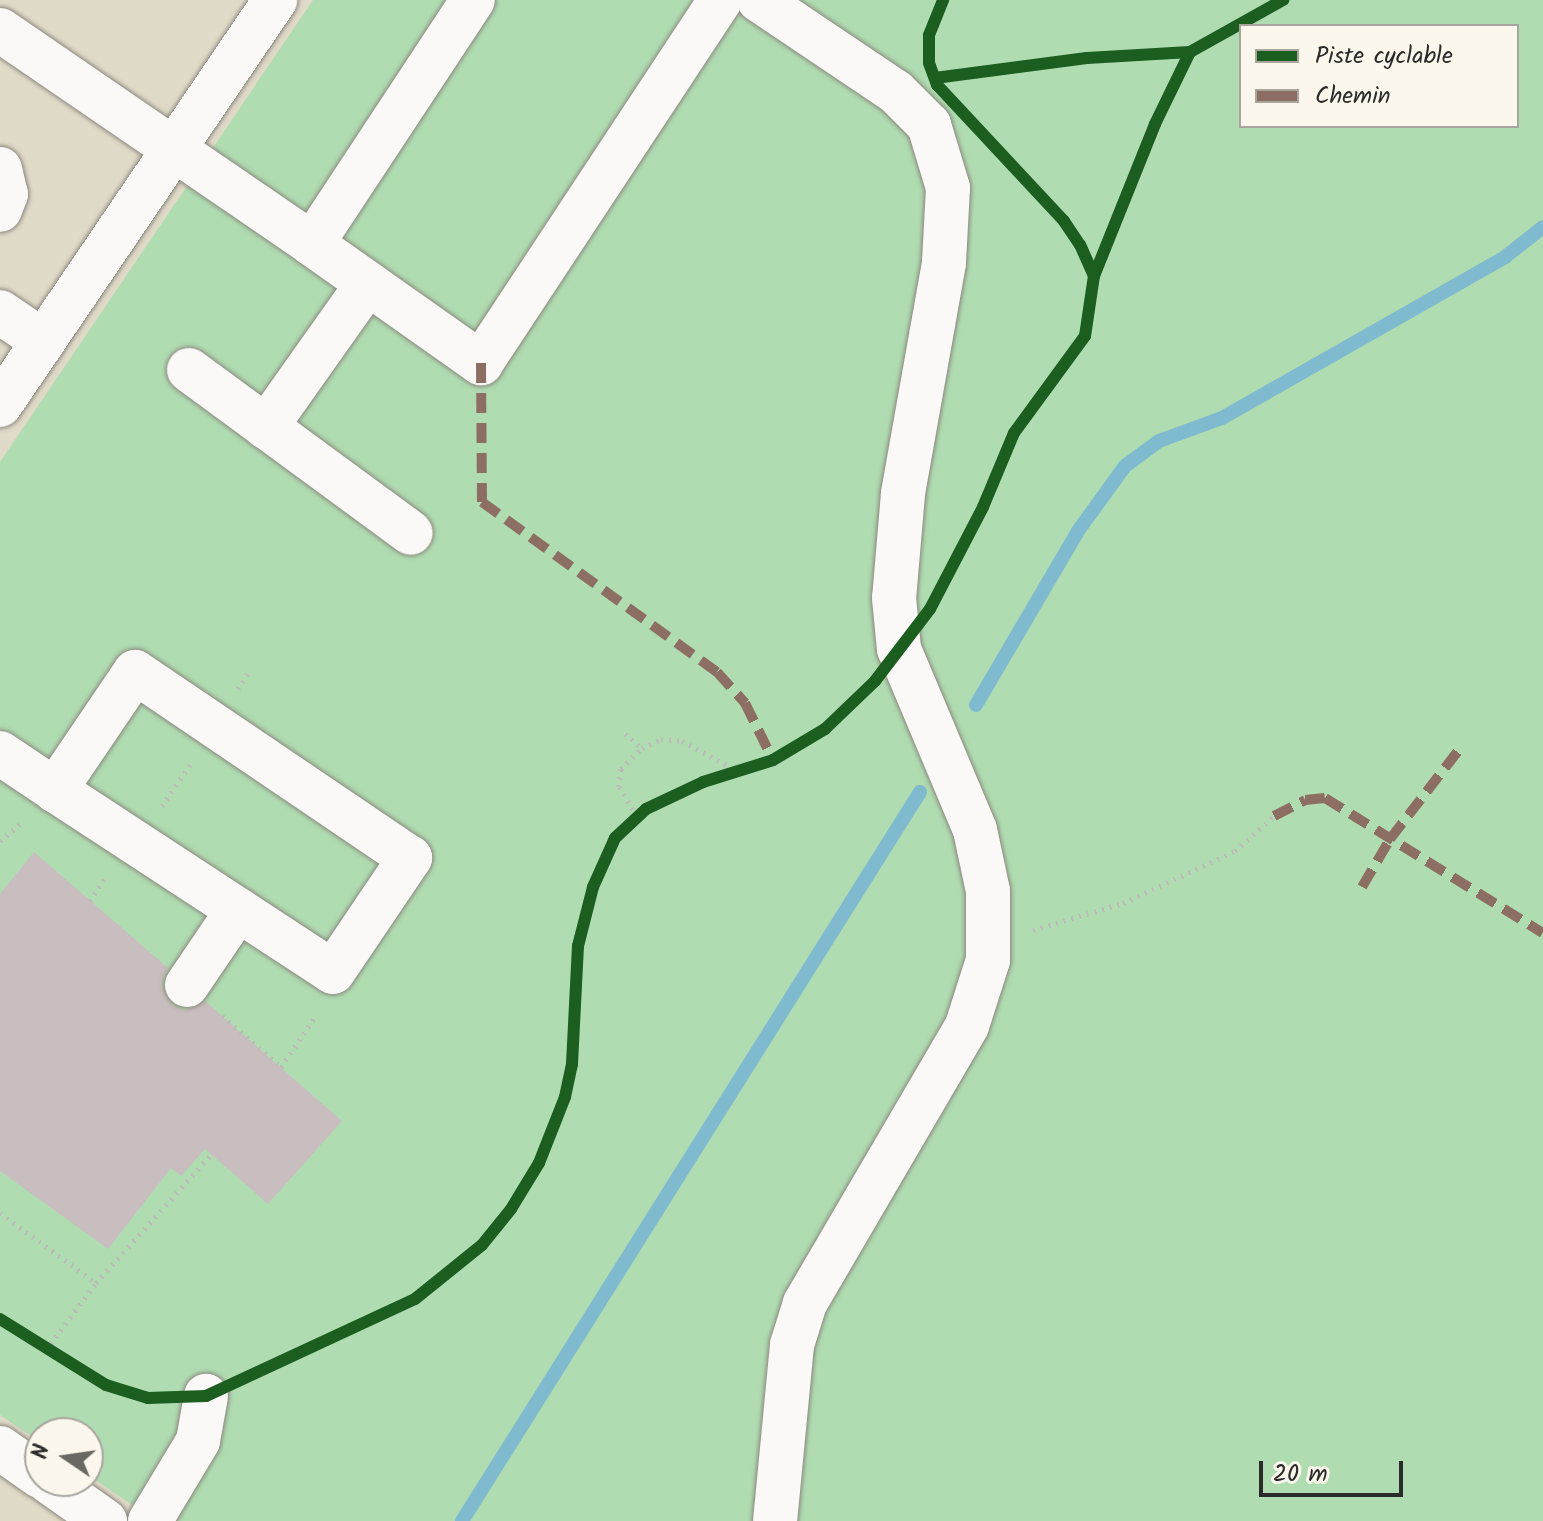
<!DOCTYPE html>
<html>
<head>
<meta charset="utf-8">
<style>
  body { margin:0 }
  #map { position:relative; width:1543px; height:1521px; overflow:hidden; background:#e0dac8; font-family:Kalam,sans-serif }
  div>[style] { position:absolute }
  .green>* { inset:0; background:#b0dcb2 }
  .stream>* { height:14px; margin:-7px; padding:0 7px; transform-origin:7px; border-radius:7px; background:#7fbacf }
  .building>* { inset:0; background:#c8bebf }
  .path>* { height:5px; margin-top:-2.5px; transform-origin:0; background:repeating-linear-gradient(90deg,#bbbbb7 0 2px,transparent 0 8px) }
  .roads { filter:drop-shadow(0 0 2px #8b887f) drop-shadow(0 0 2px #8b887f) }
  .minor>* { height:44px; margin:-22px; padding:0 22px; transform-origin:22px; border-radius:22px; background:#faf9f7 }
  .quiet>* { height:10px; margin-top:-5px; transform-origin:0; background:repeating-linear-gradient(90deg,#8d6e63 0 20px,transparent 0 30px) }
  .cycleway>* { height:12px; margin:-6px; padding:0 6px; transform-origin:6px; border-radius:6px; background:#1b5e20 }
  span { translate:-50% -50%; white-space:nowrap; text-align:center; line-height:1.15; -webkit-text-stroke:7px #fbf7ec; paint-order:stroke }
  .legend { position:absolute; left:1239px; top:24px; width:280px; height:104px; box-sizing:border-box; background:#fbf7ec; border:2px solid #a8a59f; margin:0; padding:10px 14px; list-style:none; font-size:24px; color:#2b2b2b }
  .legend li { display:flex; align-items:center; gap:16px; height:40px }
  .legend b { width:40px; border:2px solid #a8a59f }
  .north { position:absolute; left:24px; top:1417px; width:80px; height:80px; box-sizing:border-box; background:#fbf7ec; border:2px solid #a8a59f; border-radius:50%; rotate:283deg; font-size:22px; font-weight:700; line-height:32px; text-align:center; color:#2b2b2b }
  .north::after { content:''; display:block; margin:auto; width:28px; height:36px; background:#6a6862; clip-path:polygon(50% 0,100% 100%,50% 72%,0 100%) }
  .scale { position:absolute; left:1259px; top:1461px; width:144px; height:36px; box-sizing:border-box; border:4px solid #2b2b2b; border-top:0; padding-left:10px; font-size:24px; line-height:28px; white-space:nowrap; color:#2b2b2b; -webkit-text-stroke:6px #fbf7ec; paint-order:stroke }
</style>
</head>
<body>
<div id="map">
  <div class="green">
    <i style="clip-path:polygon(evenodd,313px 0,1543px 0,1543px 1521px,156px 1521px,88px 1475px,88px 1433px,40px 1433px,40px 1442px,0 1415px,0 462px,313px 0,1241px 26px,1517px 26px,1517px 126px,1241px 126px,1241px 26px)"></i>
  </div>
  <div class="stream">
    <i style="left:976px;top:705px;width:202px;rotate:-59.6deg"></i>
    <i style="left:1078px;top:531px;width:80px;rotate:-54.1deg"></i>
    <i style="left:1125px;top:466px;width:42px;rotate:-36.3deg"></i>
    <i style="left:1159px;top:441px;width:67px;rotate:-20.1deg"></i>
    <i style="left:1222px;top:418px;width:326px;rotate:-29.6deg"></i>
    <i style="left:1505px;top:257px;width:48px;rotate:-38.3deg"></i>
    <i style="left:462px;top:1521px;width:861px;rotate:-57.86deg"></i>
  </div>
  <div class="building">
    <i style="clip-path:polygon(34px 852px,168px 968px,162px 984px,172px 1005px,186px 1010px,205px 1001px,342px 1121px,268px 1204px,205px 1149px,181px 1176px,171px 1168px,108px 1249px,0 1171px,0 894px)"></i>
  </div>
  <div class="path">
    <i style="left:238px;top:689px;width:22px;rotate:-58deg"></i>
    <i style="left:625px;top:734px;width:22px;rotate:39deg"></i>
    <i style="left:162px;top:806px;width:50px;rotate:-55.7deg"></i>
    <i style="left:637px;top:816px;width:34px;rotate:-122deg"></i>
    <i style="left:619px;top:787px;width:18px;rotate:-84deg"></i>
    <i style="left:621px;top:769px;width:30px;rotate:-45deg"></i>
    <i style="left:642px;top:748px;width:21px;rotate:-25deg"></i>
    <i style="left:661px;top:739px;width:21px;rotate:5deg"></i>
    <i style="left:682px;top:741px;width:64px;rotate:28.2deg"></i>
    <i style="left:0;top:841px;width:26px;rotate:-40deg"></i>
    <i style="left:90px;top:901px;width:27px;rotate:-57deg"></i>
    <i style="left:1033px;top:930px;width:94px;rotate:-16.7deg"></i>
    <i style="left:1123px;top:903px;width:123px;rotate:-24.9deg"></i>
    <i style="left:1235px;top:851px;width:52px;rotate:-41.9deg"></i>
    <i style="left:222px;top:1016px;width:78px;rotate:40.8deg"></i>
    <i style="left:281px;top:1067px;width:64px;rotate:-55.8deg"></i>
    <i style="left:0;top:1213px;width:119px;rotate:36.1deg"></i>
    <i style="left:46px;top:1350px;width:84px;rotate:-53.3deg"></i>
    <i style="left:96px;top:1283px;width:172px;rotate:-48.1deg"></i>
  </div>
  <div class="roads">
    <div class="minor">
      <i style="left:759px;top:0;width:165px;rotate:33.9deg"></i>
      <i style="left:896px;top:92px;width:47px;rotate:45deg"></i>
      <i style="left:929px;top:125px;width:66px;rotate:73.2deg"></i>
      <i style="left:948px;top:188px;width:75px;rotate:93.1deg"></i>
      <i style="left:944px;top:263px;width:235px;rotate:100.1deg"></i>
      <i style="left:903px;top:494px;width:104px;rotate:94.9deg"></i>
      <i style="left:894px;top:598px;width:51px;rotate:84.4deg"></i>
      <i style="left:899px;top:649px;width:196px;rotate:67.2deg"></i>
      <i style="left:975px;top:830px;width:62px;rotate:78deg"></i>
      <i style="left:988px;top:891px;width:69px;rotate:90deg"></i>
      <i style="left:988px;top:960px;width:69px;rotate:107.7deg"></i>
      <i style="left:967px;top:1026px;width:321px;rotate:120.3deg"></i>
      <i style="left:805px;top:1303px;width:44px;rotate:107.2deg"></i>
      <i style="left:792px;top:1345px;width:177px;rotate:95.5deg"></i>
      <i style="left:0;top:30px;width:378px;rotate:34.4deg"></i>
      <i style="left:312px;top:244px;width:292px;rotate:-56.6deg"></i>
      <i style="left:0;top:169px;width:26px;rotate:77deg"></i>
      <i style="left:6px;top:194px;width:17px;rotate:111deg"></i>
      <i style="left:312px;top:244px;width:207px;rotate:35.2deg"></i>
      <i style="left:481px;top:363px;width:435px;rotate:-56.6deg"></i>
      <i style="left:0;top:312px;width:52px;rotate:34deg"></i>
      <i style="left:189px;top:370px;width:275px;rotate:36.3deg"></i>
      <i style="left:0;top:405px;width:490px;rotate:-55.8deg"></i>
      <i style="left:266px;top:427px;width:176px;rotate:-54.7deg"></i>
      <i style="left:0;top:753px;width:66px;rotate:33.9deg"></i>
      <i style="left:55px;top:790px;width:332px;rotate:33.2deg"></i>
      <i style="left:333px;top:972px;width:138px;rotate:-56deg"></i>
      <i style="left:410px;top:858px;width:332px;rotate:-145.9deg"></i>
      <i style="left:135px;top:672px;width:143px;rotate:124.1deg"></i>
      <i style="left:187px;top:985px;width:91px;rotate:-55.8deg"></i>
      <i style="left:0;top:1448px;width:49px;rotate:35deg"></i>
      <i style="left:48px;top:1481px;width:70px;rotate:35.1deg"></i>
      <i style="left:150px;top:1521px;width:93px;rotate:-59deg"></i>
      <i style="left:198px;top:1441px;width:46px;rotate:-79.9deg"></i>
    </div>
  </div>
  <div class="quiet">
    <i style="left:481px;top:363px;width:139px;rotate:89.6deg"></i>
    <i style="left:482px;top:502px;width:290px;rotate:35.9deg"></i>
    <i style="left:717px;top:672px;width:42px;rotate:47.9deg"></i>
    <i style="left:745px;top:703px;width:64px;rotate:63.8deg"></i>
    <i style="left:1274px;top:816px;width:35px;rotate:-27deg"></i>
    <i style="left:1305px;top:800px;width:20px;rotate:-6deg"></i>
    <i style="left:1325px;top:798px;width:256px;rotate:31.8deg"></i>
    <i style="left:1362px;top:887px;width:56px;rotate:-59.7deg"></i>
    <i style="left:1390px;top:839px;width:111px;rotate:-52.3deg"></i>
  </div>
  <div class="cycleway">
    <i style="left:935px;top:78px;width:153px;rotate:-7.5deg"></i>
    <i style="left:1087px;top:58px;width:103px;rotate:-3.3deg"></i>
    <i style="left:1094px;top:276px;width:164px;rotate:-68.1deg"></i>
    <i style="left:1155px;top:124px;width:80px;rotate:-64.1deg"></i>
    <i style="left:1190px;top:52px;width:107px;rotate:-29.2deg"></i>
    <i style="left:0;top:1319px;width:125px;rotate:31.9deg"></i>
    <i style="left:106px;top:1385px;width:44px;rotate:17.2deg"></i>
    <i style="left:148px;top:1398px;width:58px;rotate:-2deg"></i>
    <i style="left:206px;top:1396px;width:230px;rotate:-24.9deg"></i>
    <i style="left:415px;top:1299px;width:86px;rotate:-38.9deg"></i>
    <i style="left:482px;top:1245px;width:46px;rotate:-51.1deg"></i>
    <i style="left:511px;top:1209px;width:54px;rotate:-58.7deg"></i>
    <i style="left:539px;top:1163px;width:71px;rotate:-68.5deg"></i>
    <i style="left:565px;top:1097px;width:34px;rotate:-78deg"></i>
    <i style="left:572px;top:1064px;width:118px;rotate:-87.1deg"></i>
    <i style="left:578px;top:946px;width:61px;rotate:-75.7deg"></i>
    <i style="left:593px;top:887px;width:54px;rotate:-65.8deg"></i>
    <i style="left:615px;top:838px;width:42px;rotate:-43.1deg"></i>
    <i style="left:646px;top:809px;width:63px;rotate:-25.3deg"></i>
    <i style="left:703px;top:782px;width:73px;rotate:-17.4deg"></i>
    <i style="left:773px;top:760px;width:61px;rotate:-30.8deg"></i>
    <i style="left:825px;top:729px;width:69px;rotate:-43.8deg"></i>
    <i style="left:875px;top:681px;width:91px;rotate:-52.6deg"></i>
    <i style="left:930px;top:609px;width:115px;rotate:-62.5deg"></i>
    <i style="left:983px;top:507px;width:80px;rotate:-67.3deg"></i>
    <i style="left:1014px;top:433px;width:120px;rotate:-53.8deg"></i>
    <i style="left:1085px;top:336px;width:61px;rotate:-81.5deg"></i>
    <i style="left:1094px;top:276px;width:34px;rotate:-114deg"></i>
    <i style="left:1080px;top:245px;width:29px;rotate:-124deg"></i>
    <i style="left:1064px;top:221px;width:186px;rotate:-133deg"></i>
    <i style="left:937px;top:85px;width:23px;rotate:-110deg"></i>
    <i style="left:929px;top:63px;width:28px;rotate:-90deg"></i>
    <i style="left:929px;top:35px;width:38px;rotate:-68deg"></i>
  </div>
  <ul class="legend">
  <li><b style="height:10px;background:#1b5e20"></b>Piste cyclable</li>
  <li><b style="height:10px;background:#8d6e63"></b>Chemin</li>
  </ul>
  <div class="north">N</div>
  <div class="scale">20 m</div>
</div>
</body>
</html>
